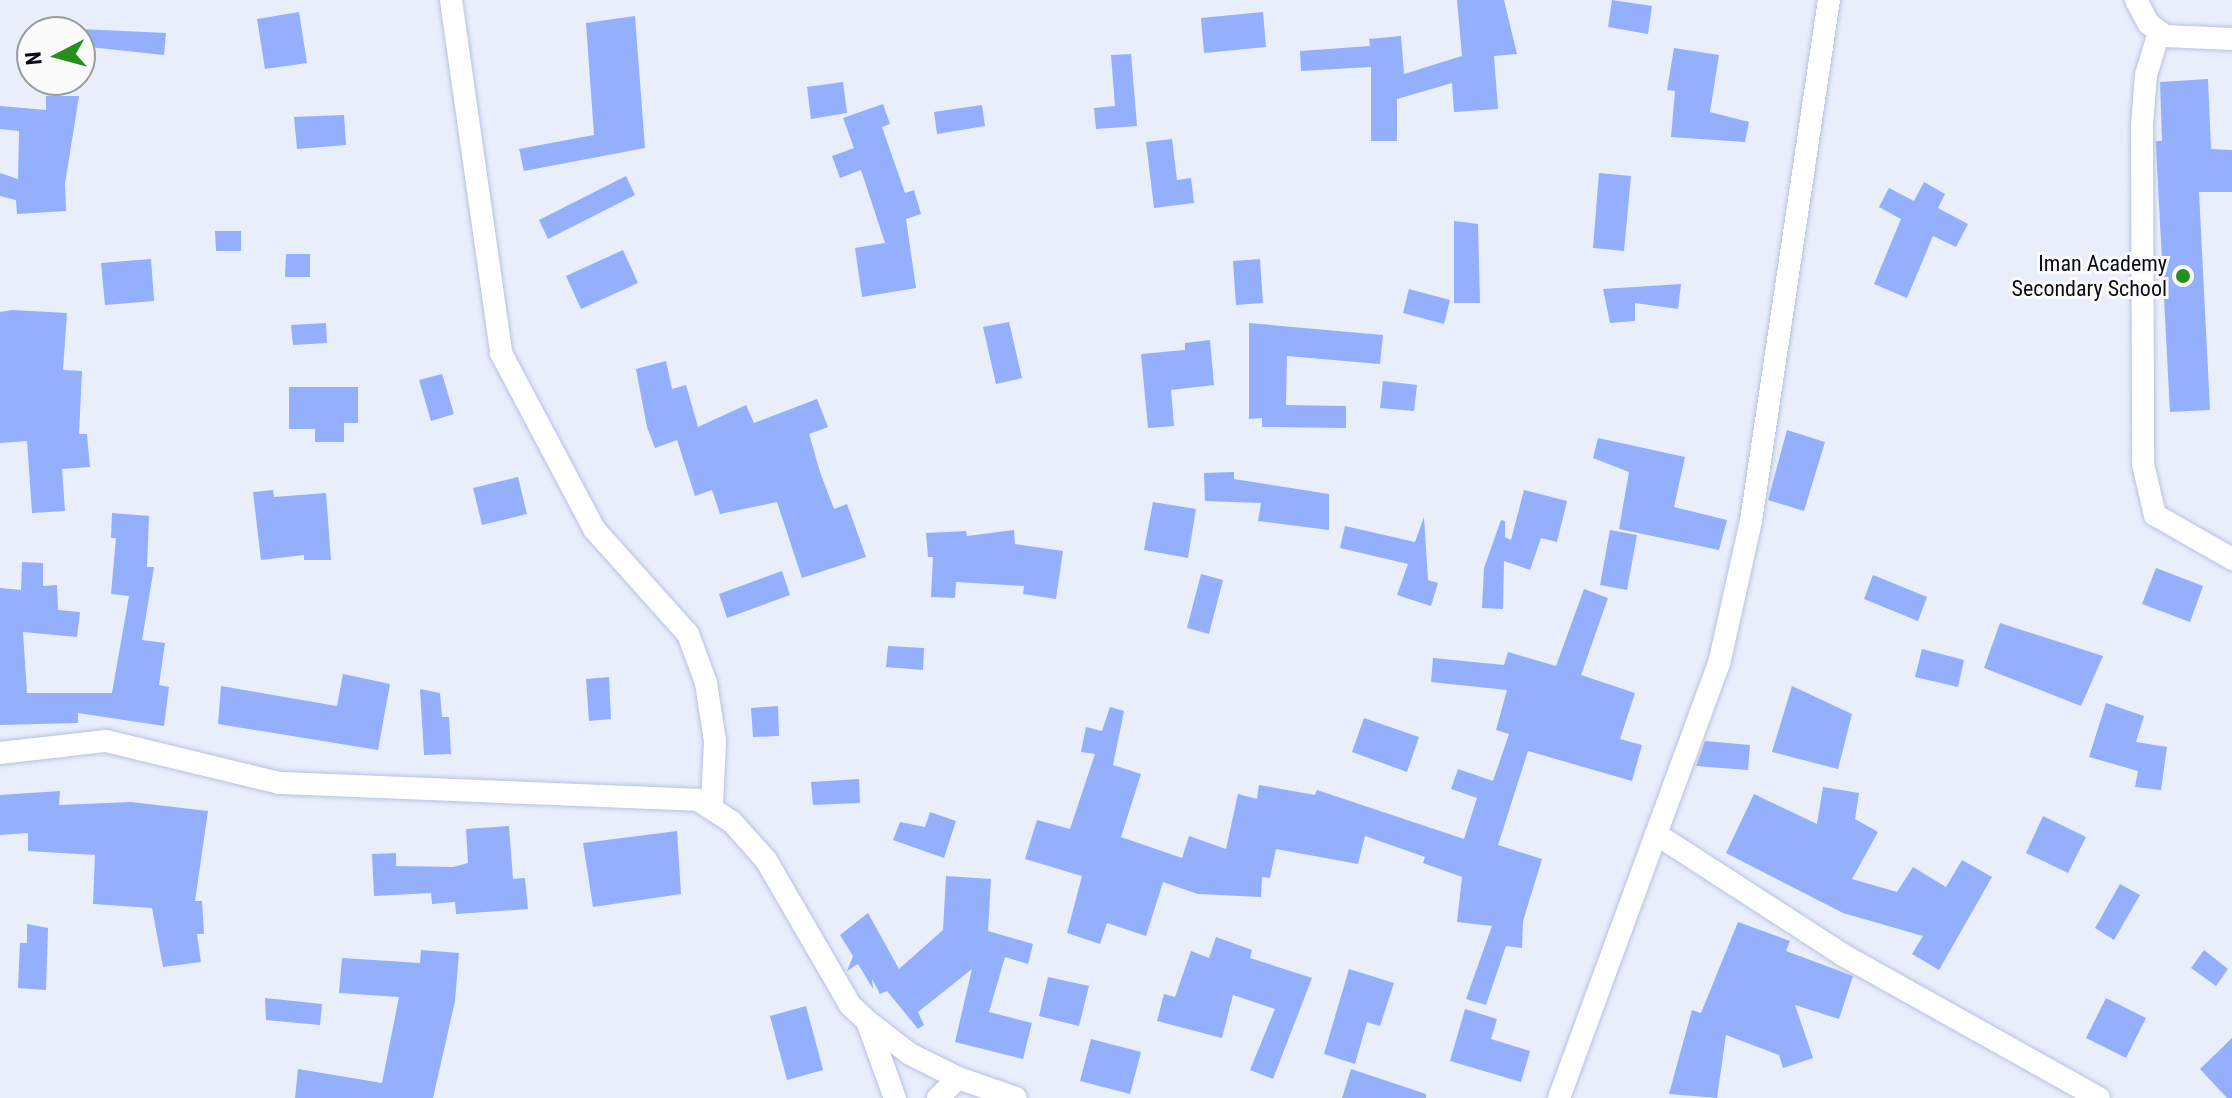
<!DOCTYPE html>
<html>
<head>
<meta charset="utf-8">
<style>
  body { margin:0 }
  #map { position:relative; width:2232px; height:1098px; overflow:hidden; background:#e9eefb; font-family:"Roboto Condensed",sans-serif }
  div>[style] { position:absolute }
  .building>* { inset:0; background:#94affc }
  .roads { filter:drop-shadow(0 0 2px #b6c2e1) drop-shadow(0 0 2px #b6c2e1) }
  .minor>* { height:22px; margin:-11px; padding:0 11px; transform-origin:11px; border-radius:11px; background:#fff }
  .dots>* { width:22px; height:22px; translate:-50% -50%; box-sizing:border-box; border:4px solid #fbfbfb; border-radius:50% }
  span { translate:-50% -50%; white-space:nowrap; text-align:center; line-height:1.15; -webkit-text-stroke:6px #fbfbfb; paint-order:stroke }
  .poi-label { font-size:22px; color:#080b16 }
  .right { translate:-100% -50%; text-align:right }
  .north { position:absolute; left:16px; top:16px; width:80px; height:80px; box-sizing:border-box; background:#fbfbfb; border:2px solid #9a9b9f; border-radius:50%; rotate:264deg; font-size:22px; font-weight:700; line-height:32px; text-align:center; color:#080b16 }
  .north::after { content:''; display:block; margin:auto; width:28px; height:36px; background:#24921a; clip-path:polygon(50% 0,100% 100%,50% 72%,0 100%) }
</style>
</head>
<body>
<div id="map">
  <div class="building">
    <i style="clip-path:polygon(1457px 0,1504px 0,1517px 54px,1494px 56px,1498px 109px,1454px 112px,1452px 83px,1397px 99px,1397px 141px,1371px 141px,1371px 67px,1301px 71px,1300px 51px,1370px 46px,1369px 39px,1401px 36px,1404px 74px,1462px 56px)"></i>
    <i style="clip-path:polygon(1612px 0,1652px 6px,1648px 34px,1608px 27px)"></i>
    <i style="clip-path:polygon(299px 12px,307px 63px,265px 69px,257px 19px)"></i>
    <i style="clip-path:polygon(1263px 12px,1266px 47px,1204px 53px,1201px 18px)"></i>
    <i style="clip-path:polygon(635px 16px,645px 148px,524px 171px,519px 149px,594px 135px,586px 23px)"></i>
    <i style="clip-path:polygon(58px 28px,166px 33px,164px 55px,80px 46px,80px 32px)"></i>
    <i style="clip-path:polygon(1674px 48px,1719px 55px,1710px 112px,1749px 122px,1745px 142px,1671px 137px,1675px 91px,1667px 90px)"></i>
    <i style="clip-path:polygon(1131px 54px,1137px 126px,1096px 129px,1094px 108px,1115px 106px,1111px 55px)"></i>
    <i style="clip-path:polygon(2208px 79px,2211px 149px,2232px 150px,2232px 192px,2199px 192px,2210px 410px,2170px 412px,2156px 147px,2156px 141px,2162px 141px,2160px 82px)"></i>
    <i style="clip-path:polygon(843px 82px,847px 113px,811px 119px,807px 87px)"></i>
    <i style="clip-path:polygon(46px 96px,79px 96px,65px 184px,66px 211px,17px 214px,16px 200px,0 196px,0 173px,18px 179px,19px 131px,0 129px,0 106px,46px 110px)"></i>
    <i style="clip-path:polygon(883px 104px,890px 124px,882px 127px,905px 193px,914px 190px,921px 214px,906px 219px,916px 288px,862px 297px,855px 248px,885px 243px,861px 170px,840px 178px,832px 156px,854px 148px,843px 118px)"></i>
    <i style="clip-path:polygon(982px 105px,985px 126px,937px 134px,934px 112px)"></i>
    <i style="clip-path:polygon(344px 115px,346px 145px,297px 149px,294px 117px)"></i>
    <i style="clip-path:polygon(1172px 139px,1177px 180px,1191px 178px,1194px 203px,1154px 208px,1146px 142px)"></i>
    <i style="clip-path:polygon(1599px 173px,1631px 176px,1624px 251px,1593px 248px)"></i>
    <i style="clip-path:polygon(626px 176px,635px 195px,548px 239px,539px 220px)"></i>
    <i style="clip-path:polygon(1924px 182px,1945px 194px,1938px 208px,1968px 224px,1956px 247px,1933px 236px,1907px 298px,1874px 284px,1901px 219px,1879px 207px,1889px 188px,1914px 201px)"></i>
    <i style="clip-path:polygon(1454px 221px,1478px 224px,1480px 303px,1454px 303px)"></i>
    <i style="clip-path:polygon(215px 231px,241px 231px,241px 251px,216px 251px)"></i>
    <i style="clip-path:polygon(623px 250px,638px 283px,581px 309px,566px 276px)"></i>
    <i style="clip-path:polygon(286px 254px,310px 254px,310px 277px,285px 277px)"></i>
    <i style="clip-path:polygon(151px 259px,154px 301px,105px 305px,101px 263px)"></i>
    <i style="clip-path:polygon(1260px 259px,1263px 303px,1236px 305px,1233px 261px)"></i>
    <i style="clip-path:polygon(1681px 284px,1678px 309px,1635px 303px,1635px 321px,1610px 323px,1603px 289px)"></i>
    <i style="clip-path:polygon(1409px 289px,1450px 300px,1444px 324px,1403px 313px)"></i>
    <i style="clip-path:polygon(12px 310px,67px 313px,63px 370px,82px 371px,79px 434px,87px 434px,90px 467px,62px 469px,65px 511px,32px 513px,27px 441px,0 443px,0 312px)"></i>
    <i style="clip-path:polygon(1009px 322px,1022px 378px,996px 384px,983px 327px)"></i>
    <i style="clip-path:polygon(326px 323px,327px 343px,293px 345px,291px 325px)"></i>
    <i style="clip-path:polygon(1249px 323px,1383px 335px,1380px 364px,1287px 356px,1286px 405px,1346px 406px,1346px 428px,1262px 427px,1262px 418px,1249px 419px)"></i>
    <i style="clip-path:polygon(1210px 340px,1214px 385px,1171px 390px,1174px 426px,1148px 428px,1141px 354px,1185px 350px,1185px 343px)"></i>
    <i style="clip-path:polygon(666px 361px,672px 389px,686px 385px,698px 427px,746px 405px,754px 423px,817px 399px,828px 427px,809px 434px,820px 472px,834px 509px,847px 504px,866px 557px,802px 578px,777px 502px,720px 514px,712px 490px,695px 496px,677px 440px,655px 448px,647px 427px,636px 369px)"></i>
    <i style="clip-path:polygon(442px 374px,454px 414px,431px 421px,419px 380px)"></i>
    <i style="clip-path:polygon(1383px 381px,1417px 385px,1414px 411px,1380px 408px)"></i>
    <i style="clip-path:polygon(289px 387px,358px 387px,358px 423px,344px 423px,344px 442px,315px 442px,315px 429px,289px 429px)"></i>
    <i style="clip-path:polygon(1787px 430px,1825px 442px,1804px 511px,1768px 500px)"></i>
    <i style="clip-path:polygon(1598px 438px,1685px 457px,1674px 507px,1727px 520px,1719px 550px,1619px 529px,1629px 472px,1593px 458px)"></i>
    <i style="clip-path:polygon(1234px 472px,1234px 479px,1329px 494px,1329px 530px,1258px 521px,1261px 503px,1205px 501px,1204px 473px)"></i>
    <i style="clip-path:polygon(518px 477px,527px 514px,482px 525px,473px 488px)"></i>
    <i style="clip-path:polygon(273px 490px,274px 497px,326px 493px,331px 560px,304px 560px,304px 555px,261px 560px,253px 492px)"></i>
    <i style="clip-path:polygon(1524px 490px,1567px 501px,1557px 542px,1541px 538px,1530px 570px,1504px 561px,1503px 609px,1482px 608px,1484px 568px,1501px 520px,1505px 521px,1505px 537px,1511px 540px)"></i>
    <i style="clip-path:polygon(1153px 502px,1196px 509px,1188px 558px,1144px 550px)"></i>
    <i style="clip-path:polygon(112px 513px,149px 516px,147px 567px,154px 567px,142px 640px,165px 643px,159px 685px,169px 687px,164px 726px,78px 713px,78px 723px,0 725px,0 588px,21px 590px,22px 562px,43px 563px,43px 586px,57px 585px,58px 610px,80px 612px,77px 637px,23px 632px,27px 693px,112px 693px,129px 596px,111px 594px,116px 538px,111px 538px)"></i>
    <i style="clip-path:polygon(1424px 517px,1428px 580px,1438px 583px,1431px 606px,1397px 595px,1408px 564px,1340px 548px,1345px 526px,1415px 542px)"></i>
    <i style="clip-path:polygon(1014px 530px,1015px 544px,1063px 551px,1056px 599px,1023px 594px,1024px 586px,956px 582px,955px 598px,931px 597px,933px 557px,928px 557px,926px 533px,966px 531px,967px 536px)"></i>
    <i style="clip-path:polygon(1610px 530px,1637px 535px,1627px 590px,1600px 585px)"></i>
    <i style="clip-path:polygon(2156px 568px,2203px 586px,2190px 622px,2142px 604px)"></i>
    <i style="clip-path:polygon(782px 571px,790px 595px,727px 618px,719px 594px)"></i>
    <i style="clip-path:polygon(1201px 574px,1223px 580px,1209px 634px,1187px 628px)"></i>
    <i style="clip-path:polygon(1873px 575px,1927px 597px,1918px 621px,1864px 599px)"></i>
    <i style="clip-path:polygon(1584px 589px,1608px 598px,1581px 675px,1635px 693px,1620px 739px,1642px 745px,1632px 781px,1528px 751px,1498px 845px,1542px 859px,1523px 921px,1522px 948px,1506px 946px,1486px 1005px,1466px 999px,1492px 926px,1457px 922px,1462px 877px,1423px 863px,1425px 857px,1365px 836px,1358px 864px,1276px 849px,1270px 878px,1262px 877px,1261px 897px,1198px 894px,1163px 882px,1146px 936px,1107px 923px,1100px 944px,1067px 933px,1082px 876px,1025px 859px,1037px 820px,1070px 829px,1095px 754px,1081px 752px,1086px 727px,1102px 731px,1110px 707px,1124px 711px,1113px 765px,1141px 774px,1121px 837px,1182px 858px,1189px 836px,1226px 849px,1238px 794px,1257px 799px,1259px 785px,1315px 795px,1317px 790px,1464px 839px,1477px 798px,1451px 789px,1458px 769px,1493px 781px,1509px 734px,1496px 730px,1507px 690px,1431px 682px,1433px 658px,1504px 665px,1508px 652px,1556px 666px)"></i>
    <i style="clip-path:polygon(2000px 623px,2103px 656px,2081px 706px,1984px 668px)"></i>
    <i style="clip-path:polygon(888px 646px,924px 648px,923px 670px,886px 667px)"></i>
    <i style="clip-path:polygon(1922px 649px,1964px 660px,1958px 687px,1915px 677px)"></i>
    <i style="clip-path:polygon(343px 674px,390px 684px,378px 750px,218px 724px,221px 686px,337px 706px)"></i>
    <i style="clip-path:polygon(609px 677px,611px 719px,589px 721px,586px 679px)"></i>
    <i style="clip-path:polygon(1792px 686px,1852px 714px,1838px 769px,1772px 752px)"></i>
    <i style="clip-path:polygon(420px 689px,440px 693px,442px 717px,449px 717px,451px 754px,424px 755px)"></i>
    <i style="clip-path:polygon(2106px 703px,2144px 716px,2136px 742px,2167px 747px,2161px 790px,2135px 787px,2138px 771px,2089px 757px)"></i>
    <i style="clip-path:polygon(778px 706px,779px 736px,753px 737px,751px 708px)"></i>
    <i style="clip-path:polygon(1364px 718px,1419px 737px,1407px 772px,1352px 752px)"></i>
    <i style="clip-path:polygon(1705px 741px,1750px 745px,1748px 770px,1696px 766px)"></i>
    <i style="clip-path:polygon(859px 779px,860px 803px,813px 805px,811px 782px)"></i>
    <i style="clip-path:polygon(1823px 787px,1859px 793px,1855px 819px,1878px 832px,1852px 879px,1897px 892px,1913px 867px,1946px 887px,1962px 860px,1992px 877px,1939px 970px,1912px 954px,1923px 936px,1843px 913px,1726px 853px,1754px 794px,1817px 824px)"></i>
    <i style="clip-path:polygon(60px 791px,59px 805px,131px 802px,208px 811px,195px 901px,202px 901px,204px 934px,197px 934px,201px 962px,163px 967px,152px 908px,93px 904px,95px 855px,28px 851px,28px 833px,0 835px,0 795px)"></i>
    <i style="clip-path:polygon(930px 812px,956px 821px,944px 858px,893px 840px,900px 822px,925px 827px)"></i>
    <i style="clip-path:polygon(2043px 816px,2086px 837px,2068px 873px,2026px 853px)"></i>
    <i style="clip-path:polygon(509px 826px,513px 879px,525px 878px,528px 909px,456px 914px,455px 902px,432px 904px,431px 893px,374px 896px,372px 854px,396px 853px,396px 866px,453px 867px,468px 863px,466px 829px)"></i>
    <i style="clip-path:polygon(677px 831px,681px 894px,593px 907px,583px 843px)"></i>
    <i style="clip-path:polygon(946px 876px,991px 879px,988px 931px,1033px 944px,1028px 964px,1005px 957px,989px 1012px,1032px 1023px,1023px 1059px,955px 1042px,972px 969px,918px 1012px,924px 1025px,918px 1029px,887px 991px,880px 994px,872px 979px,873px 989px,858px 964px,847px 971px,853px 956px,840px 935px,868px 913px,899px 969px,943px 930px)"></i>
    <i style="clip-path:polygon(2120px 884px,2140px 895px,2114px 940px,2095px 928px)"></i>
    <i style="clip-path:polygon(1738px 922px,1790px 941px,1786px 951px,1853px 976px,1839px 1019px,1795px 1005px,1813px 1058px,1783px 1068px,1779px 1055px,1726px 1035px,1717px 1098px,1669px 1094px,1692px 1010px,1701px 1013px)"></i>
    <i style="clip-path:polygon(27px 924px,48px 928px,46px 990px,18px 988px,20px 943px,27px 943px)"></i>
    <i style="clip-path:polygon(1216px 937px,1252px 950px,1250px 958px,1312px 978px,1273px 1079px,1250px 1070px,1275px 1009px,1233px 995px,1222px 1038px,1157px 1021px,1164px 994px,1175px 997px,1191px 951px,1209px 958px)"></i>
    <i style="clip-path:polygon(421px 950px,459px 953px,455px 1001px,433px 1098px,295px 1098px,298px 1069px,382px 1083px,399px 997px,339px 993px,342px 958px,420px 963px)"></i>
    <i style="clip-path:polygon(2204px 950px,2228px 969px,2216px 986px,2191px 968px)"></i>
    <i style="clip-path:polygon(1349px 969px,1394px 983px,1380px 1026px,1367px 1022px,1355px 1064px,1324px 1054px)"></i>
    <i style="clip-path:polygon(1048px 977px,1089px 986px,1079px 1026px,1039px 1016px)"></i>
    <i style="clip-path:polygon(265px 998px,322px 1004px,320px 1025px,266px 1020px)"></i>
    <i style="clip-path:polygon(2106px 998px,2146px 1018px,2126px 1058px,2086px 1038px)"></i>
    <i style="clip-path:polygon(806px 1006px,823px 1070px,787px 1080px,770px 1016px)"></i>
    <i style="clip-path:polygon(1465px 1009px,1497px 1019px,1491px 1039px,1530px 1051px,1521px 1082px,1450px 1061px)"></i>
    <i style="clip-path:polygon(2232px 1038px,2232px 1098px,2227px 1098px,2200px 1069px)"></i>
    <i style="clip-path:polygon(1091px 1039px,1141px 1052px,1130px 1094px,1080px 1081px)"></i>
    <i style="clip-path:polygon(1351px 1069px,1426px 1094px,1426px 1098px,1342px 1098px)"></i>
  </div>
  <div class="roads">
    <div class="minor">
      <i style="left:451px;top:0;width:357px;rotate:81.9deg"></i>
      <i style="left:501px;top:353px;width:199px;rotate:62.1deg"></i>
      <i style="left:594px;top:529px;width:141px;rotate:48.2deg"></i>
      <i style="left:688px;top:634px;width:52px;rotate:69.8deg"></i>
      <i style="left:706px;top:683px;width:59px;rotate:81.2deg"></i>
      <i style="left:715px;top:741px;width:64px;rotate:92.7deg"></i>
      <i style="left:2136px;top:0;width:27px;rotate:62deg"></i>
      <i style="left:2149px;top:24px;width:20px;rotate:37deg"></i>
      <i style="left:2165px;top:36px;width:67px;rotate:2.6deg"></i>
      <i style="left:2159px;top:32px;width:45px;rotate:106.8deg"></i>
      <i style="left:2146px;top:75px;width:50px;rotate:94.6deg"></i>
      <i style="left:2142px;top:125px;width:339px;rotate:89.8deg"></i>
      <i style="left:2143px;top:464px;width:52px;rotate:76.8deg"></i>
      <i style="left:2155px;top:515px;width:89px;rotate:29.7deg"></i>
      <i style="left:0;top:753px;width:107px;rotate:-6.5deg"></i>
      <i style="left:106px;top:741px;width:178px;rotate:13.6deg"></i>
      <i style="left:279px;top:783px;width:419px;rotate:2.3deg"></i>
      <i style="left:698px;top:800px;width:40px;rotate:32.9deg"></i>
      <i style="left:732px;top:822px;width:51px;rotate:48.2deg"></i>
      <i style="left:766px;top:860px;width:168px;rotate:59.9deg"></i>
      <i style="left:850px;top:1005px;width:23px;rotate:43deg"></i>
      <i style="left:867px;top:1021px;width:54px;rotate:37.5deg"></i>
      <i style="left:910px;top:1054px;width:54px;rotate:26.6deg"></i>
      <i style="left:958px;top:1078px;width:61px;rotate:19deg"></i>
      <i style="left:1656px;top:834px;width:223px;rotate:32.9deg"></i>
      <i style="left:1843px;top:955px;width:293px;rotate:29.2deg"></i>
      <i style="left:868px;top:1024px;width:79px;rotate:70deg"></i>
      <i style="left:938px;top:1098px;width:28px;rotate:-45deg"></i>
      <i style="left:1559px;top:1098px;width:463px;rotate:-69.8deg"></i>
      <i style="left:1719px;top:664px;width:147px;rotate:-77.4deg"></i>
      <i style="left:1751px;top:521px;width:527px;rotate:-81.49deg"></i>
    </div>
  </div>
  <div class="dots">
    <i style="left:2183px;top:276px;background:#24921a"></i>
  </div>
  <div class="poi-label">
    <span class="right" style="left:2167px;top:276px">Iman Academy<br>Secondary School</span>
  </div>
  <div class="north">N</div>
</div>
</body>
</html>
